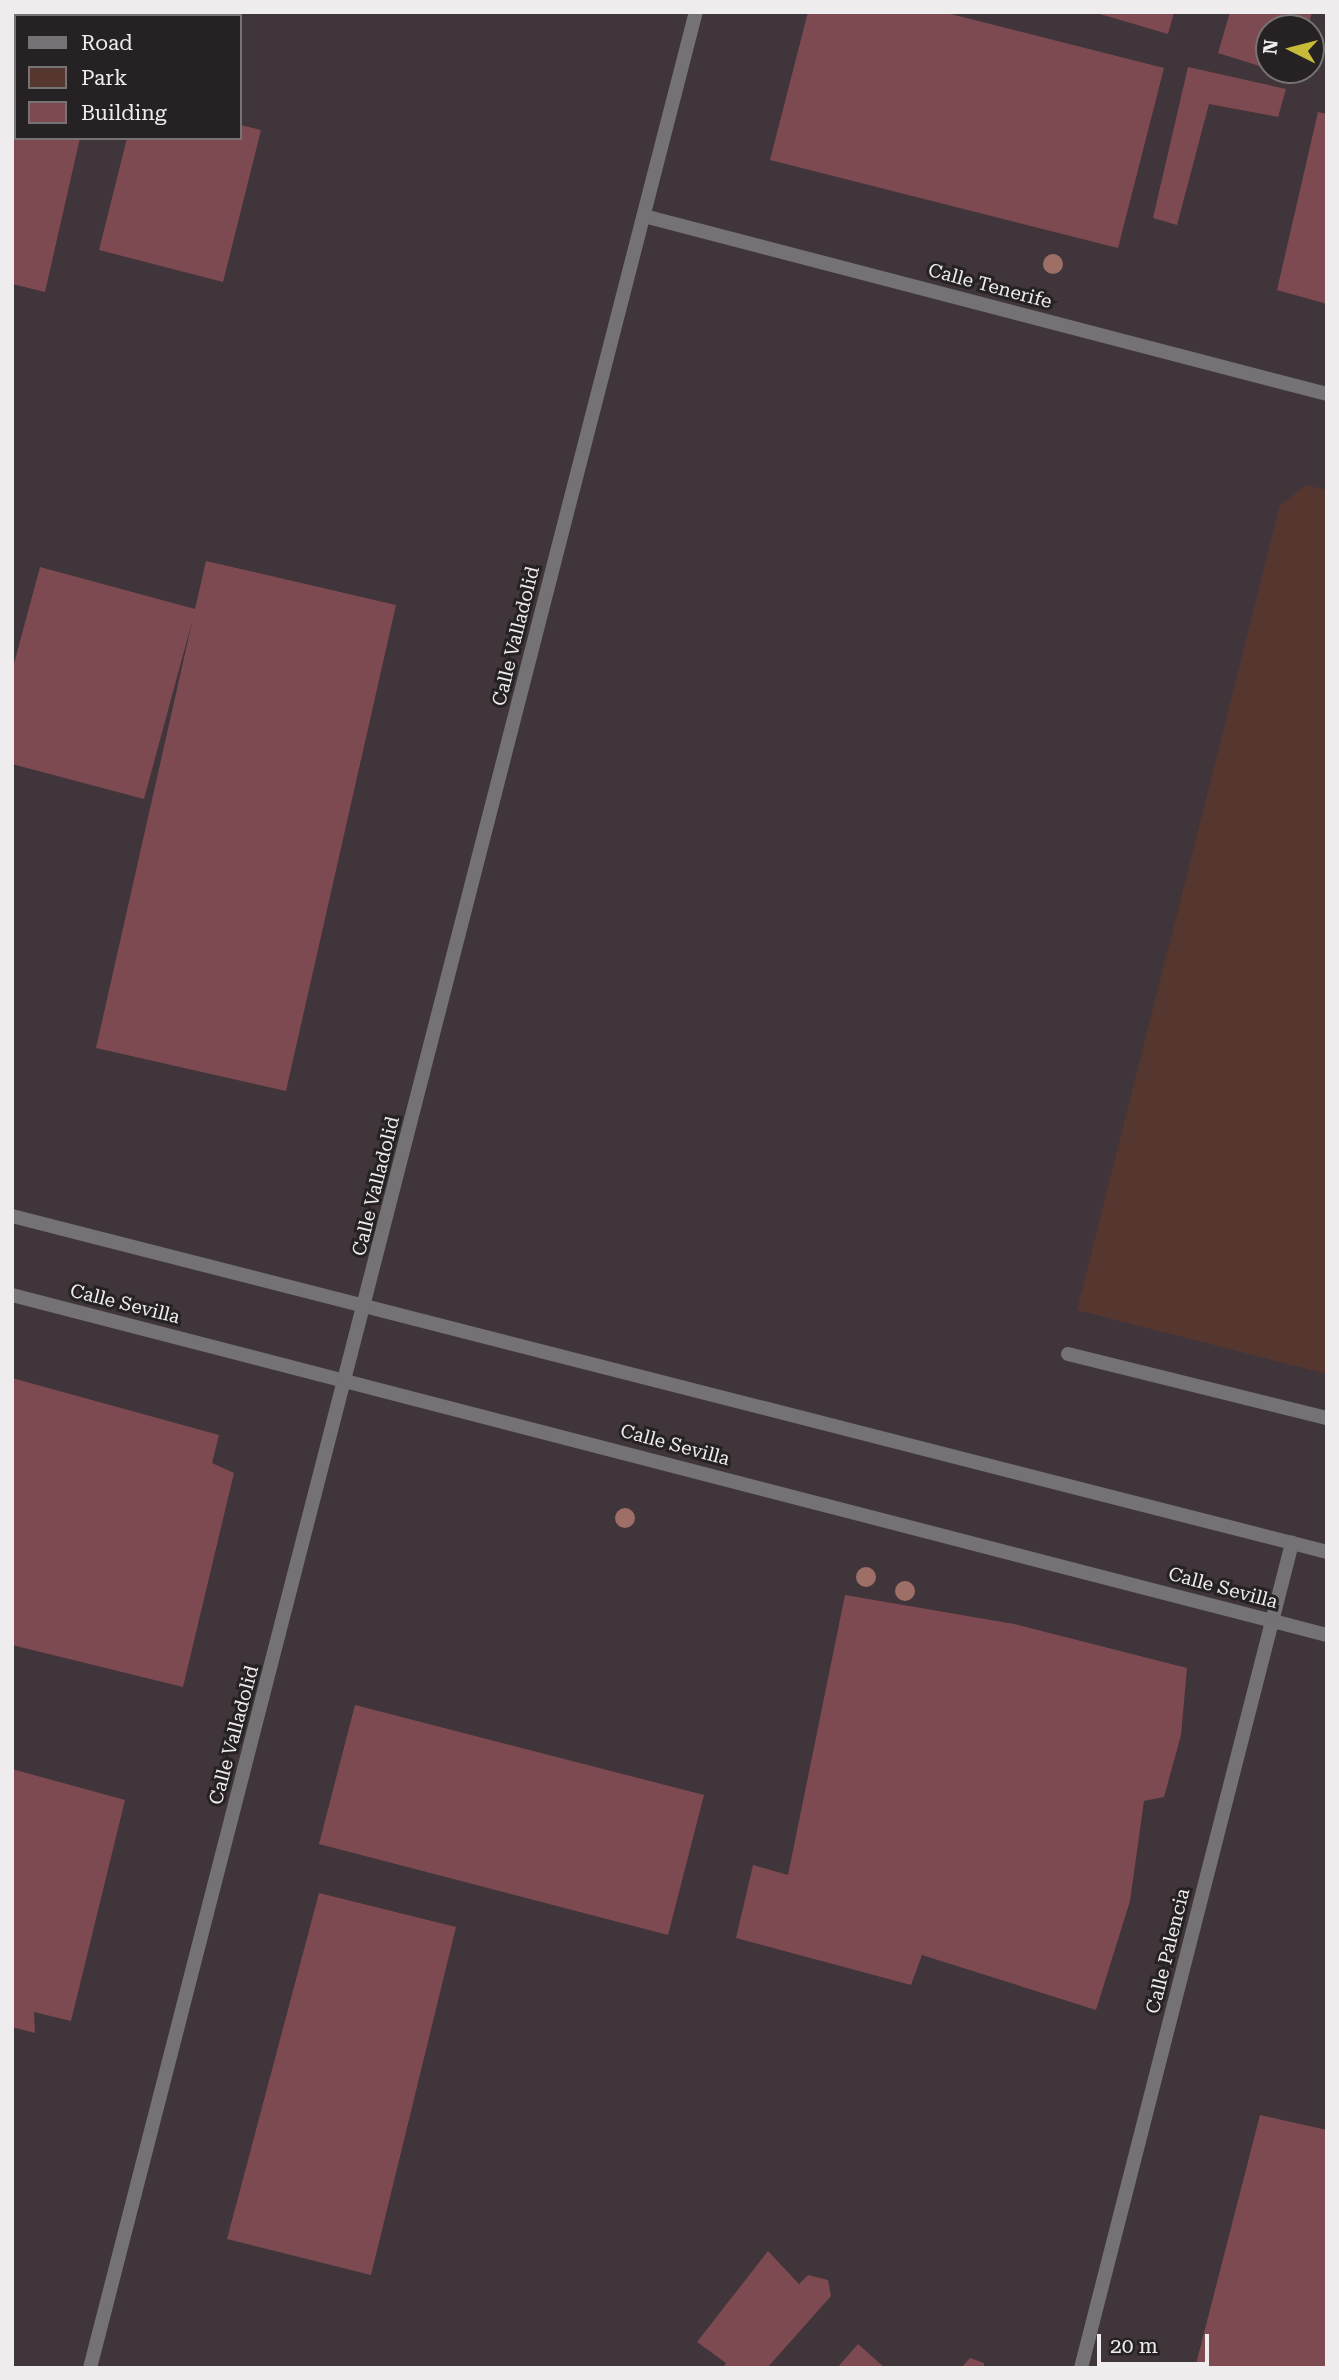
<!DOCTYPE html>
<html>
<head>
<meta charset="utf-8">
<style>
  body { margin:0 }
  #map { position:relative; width:1339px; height:2380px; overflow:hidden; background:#302b2e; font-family:"Roboto Serif",serif }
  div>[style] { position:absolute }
  .built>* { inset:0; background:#40353a }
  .green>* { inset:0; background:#563730 }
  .building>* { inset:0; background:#7e4a51 }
  .service>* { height:14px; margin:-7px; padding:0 7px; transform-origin:7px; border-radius:7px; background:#747274 }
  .minor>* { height:14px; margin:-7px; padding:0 7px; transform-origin:7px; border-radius:7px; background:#747274 }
  .trees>* { width:20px; height:20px; margin:-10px; border-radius:50%; background:#9e6f66 }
  span { translate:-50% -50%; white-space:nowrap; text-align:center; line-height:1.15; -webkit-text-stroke:6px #262224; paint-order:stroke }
  .street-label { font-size:19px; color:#efeced }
  .frame { position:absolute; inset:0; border:14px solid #efeced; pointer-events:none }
  .legend { position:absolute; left:14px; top:14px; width:228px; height:126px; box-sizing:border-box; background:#262224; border:2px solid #767374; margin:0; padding:9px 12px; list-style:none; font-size:21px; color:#efeced }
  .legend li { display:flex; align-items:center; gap:14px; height:35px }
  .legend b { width:35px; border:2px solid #767374 }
  .north { position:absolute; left:1255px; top:14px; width:70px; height:70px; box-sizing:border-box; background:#262224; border:2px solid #767374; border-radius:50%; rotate:276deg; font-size:19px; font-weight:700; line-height:28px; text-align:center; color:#efeced }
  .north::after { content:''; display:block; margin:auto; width:24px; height:32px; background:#c9bb3a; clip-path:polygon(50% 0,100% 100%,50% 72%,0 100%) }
  .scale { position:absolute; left:1097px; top:2334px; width:112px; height:32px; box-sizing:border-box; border:4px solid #efeced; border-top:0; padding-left:9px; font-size:21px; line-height:24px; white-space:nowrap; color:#efeced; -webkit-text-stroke:5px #262224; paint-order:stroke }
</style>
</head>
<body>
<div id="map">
  <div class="built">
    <i style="clip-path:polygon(evenodd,12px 12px,1327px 12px,1327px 2368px,12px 2368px,12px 12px,16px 16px,240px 16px,240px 138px,16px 138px,16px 16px,12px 12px,1269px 28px,1311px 28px,1311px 70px,1269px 70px,1269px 28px)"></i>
  </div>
  <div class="green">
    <i style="clip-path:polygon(1306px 485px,1327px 490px,1327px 1374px,1077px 1310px,1280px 505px)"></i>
  </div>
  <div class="building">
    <i style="clip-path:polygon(92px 12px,184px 12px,183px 16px)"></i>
    <i style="clip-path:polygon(808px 12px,943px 12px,1164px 68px,1118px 248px,770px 160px)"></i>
    <i style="clip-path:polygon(1093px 12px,1174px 12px,1168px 34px)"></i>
    <i style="clip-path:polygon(1230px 12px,1312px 12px,1308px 28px,1269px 28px,1269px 69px,1218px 53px)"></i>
    <i style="clip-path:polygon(12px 58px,16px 138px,80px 138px,45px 292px,12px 284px)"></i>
    <i style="clip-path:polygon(1188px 67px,1286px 89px,1278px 117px,1209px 104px,1177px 225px,1153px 218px)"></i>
    <i style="clip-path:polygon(1318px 112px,1327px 114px,1327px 304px,1277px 290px)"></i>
    <i style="clip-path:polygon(240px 125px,261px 130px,223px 282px,99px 250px,127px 138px,240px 138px)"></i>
    <i style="clip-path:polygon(206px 561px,396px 605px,286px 1091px,96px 1048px,193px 618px,144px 799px,12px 764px,12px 671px,40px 567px,195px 609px)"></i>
    <i style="clip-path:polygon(12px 1378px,219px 1435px,212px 1463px,234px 1473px,183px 1687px,12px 1645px)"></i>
    <i style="clip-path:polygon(845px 1595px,1014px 1624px,1187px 1668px,1181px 1735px,1164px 1797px,1144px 1801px,1130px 1901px,1096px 2010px,922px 1955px,911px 1985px,736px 1938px,753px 1865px,788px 1875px)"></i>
    <i style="clip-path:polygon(355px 1705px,704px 1795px,668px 1935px,319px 1844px)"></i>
    <i style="clip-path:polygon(12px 1769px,125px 1800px,71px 2021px,34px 2012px,35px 2033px,12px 2027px)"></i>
    <i style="clip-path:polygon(319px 1893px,456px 1927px,371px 2275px,227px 2239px)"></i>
    <i style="clip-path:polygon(1260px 2115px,1327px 2130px,1327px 2368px,1195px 2368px)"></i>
    <i style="clip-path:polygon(768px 2251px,799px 2284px,808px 2275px,828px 2280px,831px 2296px,767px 2368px,723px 2368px,726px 2363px,697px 2342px)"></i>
    <i style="clip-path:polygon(858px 2344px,885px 2368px,837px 2368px)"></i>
    <i style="clip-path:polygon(970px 2358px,984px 2363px,984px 2368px,961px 2368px)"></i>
  </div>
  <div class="service">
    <i style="left:1068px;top:1354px;width:267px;rotate:13.9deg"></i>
  </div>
  <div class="minor">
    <i style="left:644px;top:216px;width:706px;rotate:14.61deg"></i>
    <i style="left:12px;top:1216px;width:1357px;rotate:14.33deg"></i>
    <i style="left:12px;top:1295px;width:1358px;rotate:14.5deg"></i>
    <i style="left:90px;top:2368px;width:2433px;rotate:-75.58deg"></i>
    <i style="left:1081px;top:2368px;width:852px;rotate:-75.65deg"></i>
  </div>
  <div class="trees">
    <i style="left:1053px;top:264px"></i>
    <i style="left:625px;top:1518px"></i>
    <i style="left:866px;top:1577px"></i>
    <i style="left:905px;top:1591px"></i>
  </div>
  <div class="street-label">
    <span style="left:990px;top:286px;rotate:15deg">Calle Tenerife</span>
    <span style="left:516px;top:636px;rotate:-76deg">Calle Valladolid</span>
    <span style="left:376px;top:1186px;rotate:-76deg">Calle Valladolid</span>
    <span style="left:125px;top:1304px;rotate:14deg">Calle Sevilla</span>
    <span style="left:675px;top:1445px;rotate:15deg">Calle Sevilla</span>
    <span style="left:1223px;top:1588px;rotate:15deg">Calle Sevilla</span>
    <span style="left:234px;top:1735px;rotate:-75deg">Calle Valladolid</span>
    <span style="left:1168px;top:1951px;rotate:-76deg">Calle Palencia</span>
  </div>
  <div class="frame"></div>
  <ul class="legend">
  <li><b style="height:9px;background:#747274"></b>Road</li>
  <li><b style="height:19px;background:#563730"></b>Park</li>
  <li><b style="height:19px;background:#7e4a51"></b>Building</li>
  </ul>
  <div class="north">N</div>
  <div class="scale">20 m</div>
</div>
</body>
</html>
